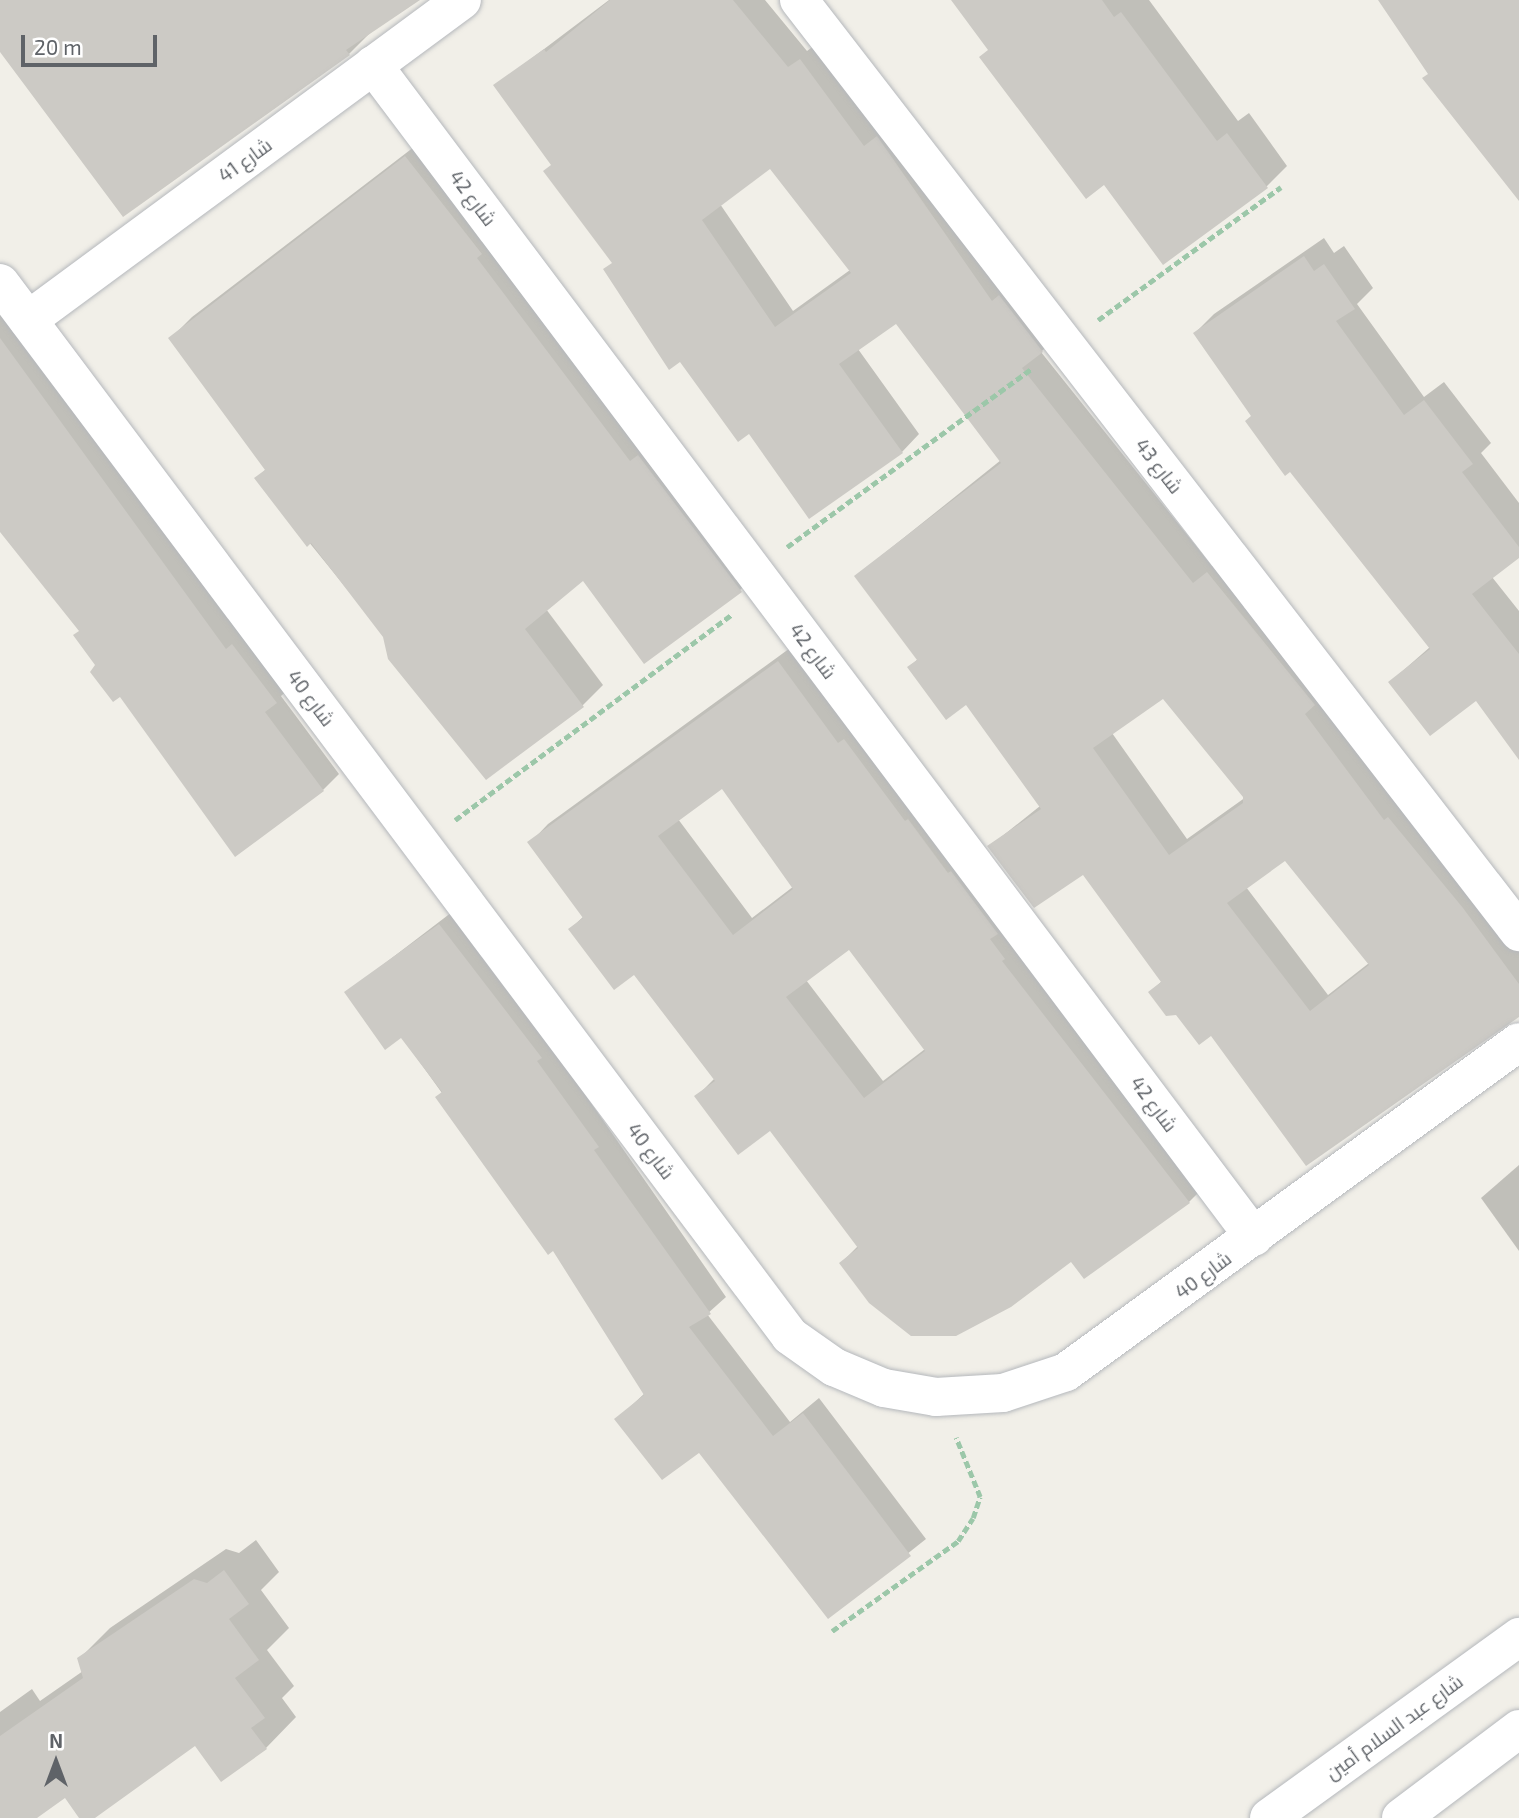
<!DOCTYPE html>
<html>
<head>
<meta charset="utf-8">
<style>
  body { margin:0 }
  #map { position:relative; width:1519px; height:1818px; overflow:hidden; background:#f1efe8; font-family:"Exo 2",Cairo,sans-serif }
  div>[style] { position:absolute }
  .shadow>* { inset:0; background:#0003 }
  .building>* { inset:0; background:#cccac5 }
  .path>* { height:4.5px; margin-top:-2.25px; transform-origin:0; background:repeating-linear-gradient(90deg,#9cc7a9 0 7px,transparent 0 10.5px) }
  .roads { filter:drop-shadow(0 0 2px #b5b8bc) drop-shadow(0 0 2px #b5b8bc) }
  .street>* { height:38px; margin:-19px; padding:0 19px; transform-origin:19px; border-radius:19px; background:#fff }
  .secondary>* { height:38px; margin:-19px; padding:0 19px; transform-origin:19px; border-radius:19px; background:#fff }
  span { translate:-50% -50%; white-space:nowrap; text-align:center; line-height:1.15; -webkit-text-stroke:6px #fff; paint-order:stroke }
  .street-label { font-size:19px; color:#5f6368 }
  .north { position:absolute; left:21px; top:1727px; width:70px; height:70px; -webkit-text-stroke:5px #fff; paint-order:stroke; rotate:0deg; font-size:19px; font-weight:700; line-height:28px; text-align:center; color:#5f6368 }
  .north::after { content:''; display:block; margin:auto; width:24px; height:32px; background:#5f6368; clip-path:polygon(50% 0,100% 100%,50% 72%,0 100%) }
  .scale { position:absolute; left:21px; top:35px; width:136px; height:32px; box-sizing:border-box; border:4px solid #5f6368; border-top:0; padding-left:9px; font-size:21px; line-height:24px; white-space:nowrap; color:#5f6368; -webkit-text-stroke:5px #fff; paint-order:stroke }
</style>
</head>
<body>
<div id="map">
  <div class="shadow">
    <i style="clip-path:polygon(0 0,417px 0,373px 30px,349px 54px,0 49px)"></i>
    <i style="clip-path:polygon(evenodd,609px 0,765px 0,807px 51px,819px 42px,1060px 333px,1041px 352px,1212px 566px,1225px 556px,1519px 943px,1519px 1015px,1211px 1033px,1150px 992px,1162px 981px,1083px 872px,990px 846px,1040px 806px,966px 703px,909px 667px,918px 659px,856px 576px,1001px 460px,896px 322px,858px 349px,919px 434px,902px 452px,680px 360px,669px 367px,623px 299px,626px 296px,613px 262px,553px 164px,495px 86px,609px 0,770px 166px,850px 270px,793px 311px,720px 204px,770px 166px,609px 0,1163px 696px,1246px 797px,1187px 839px,1112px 733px,1163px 696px,609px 0,1285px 859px,1369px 963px,1328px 995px,1246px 887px,1285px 859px)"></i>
    <i style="clip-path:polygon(953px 0,1149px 0,1238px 121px,1249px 113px,1287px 166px,1266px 187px,1105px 183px)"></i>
    <i style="clip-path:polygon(427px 137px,761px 570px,740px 590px,584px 579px,546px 609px,603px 685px,582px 706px,385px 636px,257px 478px,267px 468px,171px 338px,192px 317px)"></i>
    <i style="clip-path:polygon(1324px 238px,1334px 253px,1344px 246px,1373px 288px,1357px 304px,1424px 397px,1444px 382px,1491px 443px,1481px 453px,1519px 503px,1519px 556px,1492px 577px,1519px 611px,1519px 757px,1476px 699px,1390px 682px,1430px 647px,1195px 333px,1214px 314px)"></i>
    <i style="clip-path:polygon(0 311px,292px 686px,281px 696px,339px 774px,323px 790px,97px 665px,81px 630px,0 525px)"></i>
    <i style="clip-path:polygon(evenodd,797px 643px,1208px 1183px,1189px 1202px,1071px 1259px,841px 1263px,858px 1246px,770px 1129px,697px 1096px,715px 1078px,634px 973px,570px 929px,584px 916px,530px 843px,548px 824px,797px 643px,722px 787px,794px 886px,752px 918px,678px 819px,722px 787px,797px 643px,849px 947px,925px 1049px,883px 1081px,806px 980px,849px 947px)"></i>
    <i style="clip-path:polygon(456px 909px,726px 1297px,707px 1314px,790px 1422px,819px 1398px,926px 1539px,829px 1616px,699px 1450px,617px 1419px,645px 1393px,554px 1249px,401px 1036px,346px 993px)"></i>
    <i style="clip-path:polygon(1519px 1165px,1519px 1251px,1481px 1198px)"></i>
    <i style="clip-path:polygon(256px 1540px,279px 1572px,261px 1590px,289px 1628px,267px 1650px,294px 1686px,282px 1698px,296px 1717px,266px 1748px,195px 1744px,92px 1818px,82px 1818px,65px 1796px,34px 1818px,0 1818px,0 1712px,32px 1689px,40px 1701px,83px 1671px,79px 1659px,110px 1628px,226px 1549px,239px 1553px)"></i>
  </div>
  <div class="building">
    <i style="clip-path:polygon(0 0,420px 0,346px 50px,350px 55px,123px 217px,0 52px)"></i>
    <i style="clip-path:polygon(evenodd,610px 0,733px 0,788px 67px,800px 59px,864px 146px,877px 136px,992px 301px,999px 295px,1043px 352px,1022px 368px,1193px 583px,1207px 572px,1315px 705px,1305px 714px,1384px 820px,1388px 817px,1463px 908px,1519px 984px,1519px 1017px,1306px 1166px,1211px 1036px,1199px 1045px,1176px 1015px,1166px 1016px,1148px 992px,1161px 982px,1083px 875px,1034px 908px,987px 846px,1041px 809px,966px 705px,946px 720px,907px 667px,917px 660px,854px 576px,1001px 463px,896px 324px,839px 364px,903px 453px,809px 519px,749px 434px,738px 442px,680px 362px,669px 370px,603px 269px,612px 263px,543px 171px,551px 165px,493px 85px,544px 49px,546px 52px,610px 0,770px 169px,851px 273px,775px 327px,702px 220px,770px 169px,610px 0,1163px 699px,1243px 797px,1243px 803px,1169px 855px,1093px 748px,1163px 699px,610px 0,1285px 861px,1369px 965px,1310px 1011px,1227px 903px,1285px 861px)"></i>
    <i style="clip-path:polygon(951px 0,1102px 0,1114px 17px,1121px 12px,1217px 141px,1227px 133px,1268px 188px,1163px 265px,1104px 185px,1086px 199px,979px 57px,988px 50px)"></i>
    <i style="clip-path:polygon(1378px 0,1519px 0,1519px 201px,1422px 78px,1428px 74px)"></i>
    <i style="clip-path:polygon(405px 156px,482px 254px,477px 258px,630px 461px,638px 455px,742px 592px,644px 664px,583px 581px,525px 629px,584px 707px,486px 780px,388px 659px,383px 637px,311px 543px,307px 547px,254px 478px,265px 470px,168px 338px)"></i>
    <i style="clip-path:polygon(1304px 256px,1314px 271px,1324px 264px,1355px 309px,1336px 321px,1404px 415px,1424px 400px,1473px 464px,1462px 472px,1519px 547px,1519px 558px,1472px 594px,1519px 654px,1519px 760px,1476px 701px,1430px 736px,1388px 682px,1430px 649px,1290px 472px,1285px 476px,1245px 421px,1251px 416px,1193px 333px)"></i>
    <i style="clip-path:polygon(0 338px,226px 649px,232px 644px,277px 703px,265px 712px,324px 791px,235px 857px,120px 697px,113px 702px,90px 672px,95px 665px,73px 635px,79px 631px,0 532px)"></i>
    <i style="clip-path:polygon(evenodd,778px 661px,838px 743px,844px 739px,905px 821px,908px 819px,948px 873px,951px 871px,998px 934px,990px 939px,1005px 959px,1002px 961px,1190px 1203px,1084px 1279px,1071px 1262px,1011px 1307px,956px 1336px,911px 1336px,869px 1303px,839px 1263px,858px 1248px,770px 1131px,738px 1155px,694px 1096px,715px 1081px,634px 975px,614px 990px,568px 929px,583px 918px,527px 842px,778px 661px,722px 789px,793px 889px,733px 935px,658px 836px,722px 789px,778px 661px,849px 950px,925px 1051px,864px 1098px,786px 997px,849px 950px)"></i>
    <i style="clip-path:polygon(439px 924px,542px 1058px,537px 1061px,599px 1147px,594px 1150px,711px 1314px,689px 1327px,773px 1436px,803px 1413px,911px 1556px,828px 1619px,699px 1453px,662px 1480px,614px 1419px,644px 1395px,553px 1251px,548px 1255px,435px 1097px,442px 1092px,401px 1038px,385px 1050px,344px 992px)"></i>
    <i style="clip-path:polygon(224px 1570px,249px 1604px,229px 1619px,259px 1660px,235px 1678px,265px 1718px,251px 1728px,267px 1749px,221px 1782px,195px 1746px,95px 1818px,79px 1818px,65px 1798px,37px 1818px,0 1818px,0 1736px,83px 1678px,77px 1658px,194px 1579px,207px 1583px)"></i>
  </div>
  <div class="path">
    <i style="left:1098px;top:320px;width:226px;rotate:-36deg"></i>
    <i style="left:787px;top:547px;width:302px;rotate:-36.1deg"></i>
    <i style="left:455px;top:820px;width:345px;rotate:-36.6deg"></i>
    <i style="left:832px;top:1631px;width:155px;rotate:-35.5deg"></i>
    <i style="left:958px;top:1541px;width:27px;rotate:-57deg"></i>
    <i style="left:973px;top:1518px;width:22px;rotate:-72deg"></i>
    <i style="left:980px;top:1497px;width:64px;rotate:-112.1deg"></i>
  </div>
  <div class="roads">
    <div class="street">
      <i style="left:799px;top:0;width:1178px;rotate:52.31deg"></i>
      <i style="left:373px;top:65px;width:1466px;rotate:53.07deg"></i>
      <i style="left:0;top:283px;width:1316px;rotate:53.12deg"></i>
      <i style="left:790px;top:1336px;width:54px;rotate:35.2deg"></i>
      <i style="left:834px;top:1367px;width:54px;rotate:22.8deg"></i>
      <i style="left:884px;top:1388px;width:53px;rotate:9.8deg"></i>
      <i style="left:936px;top:1397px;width:67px;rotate:-3.4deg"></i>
      <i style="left:1003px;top:1393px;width:66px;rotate:-18.4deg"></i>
      <i style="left:1066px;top:1372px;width:560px;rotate:-36.07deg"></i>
      <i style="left:28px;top:320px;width:539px;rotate:-36.4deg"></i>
    </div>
    <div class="secondary">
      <i style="left:1269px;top:1818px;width:309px;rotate:-35.9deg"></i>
      <i style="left:1401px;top:1818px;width:148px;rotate:-37deg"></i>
    </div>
  </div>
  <div class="street-label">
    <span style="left:245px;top:160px;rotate:-36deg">شارع 41</span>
    <span style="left:473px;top:198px;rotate:53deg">شارع 42</span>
    <span style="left:1159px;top:466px;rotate:52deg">شارع 43</span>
    <span style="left:813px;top:651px;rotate:53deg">شارع 42</span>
    <span style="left:311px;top:698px;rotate:53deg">شارع 40</span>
    <span style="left:1154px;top:1104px;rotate:53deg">شارع 42</span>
    <span style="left:651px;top:1151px;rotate:53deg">شارع 40</span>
    <span style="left:1203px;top:1275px;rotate:-37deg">شارع 40</span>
    <span style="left:1394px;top:1727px;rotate:-36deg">شارع عبد السلام أمين</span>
  </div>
  <div class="north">N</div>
  <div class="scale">20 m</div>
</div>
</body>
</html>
